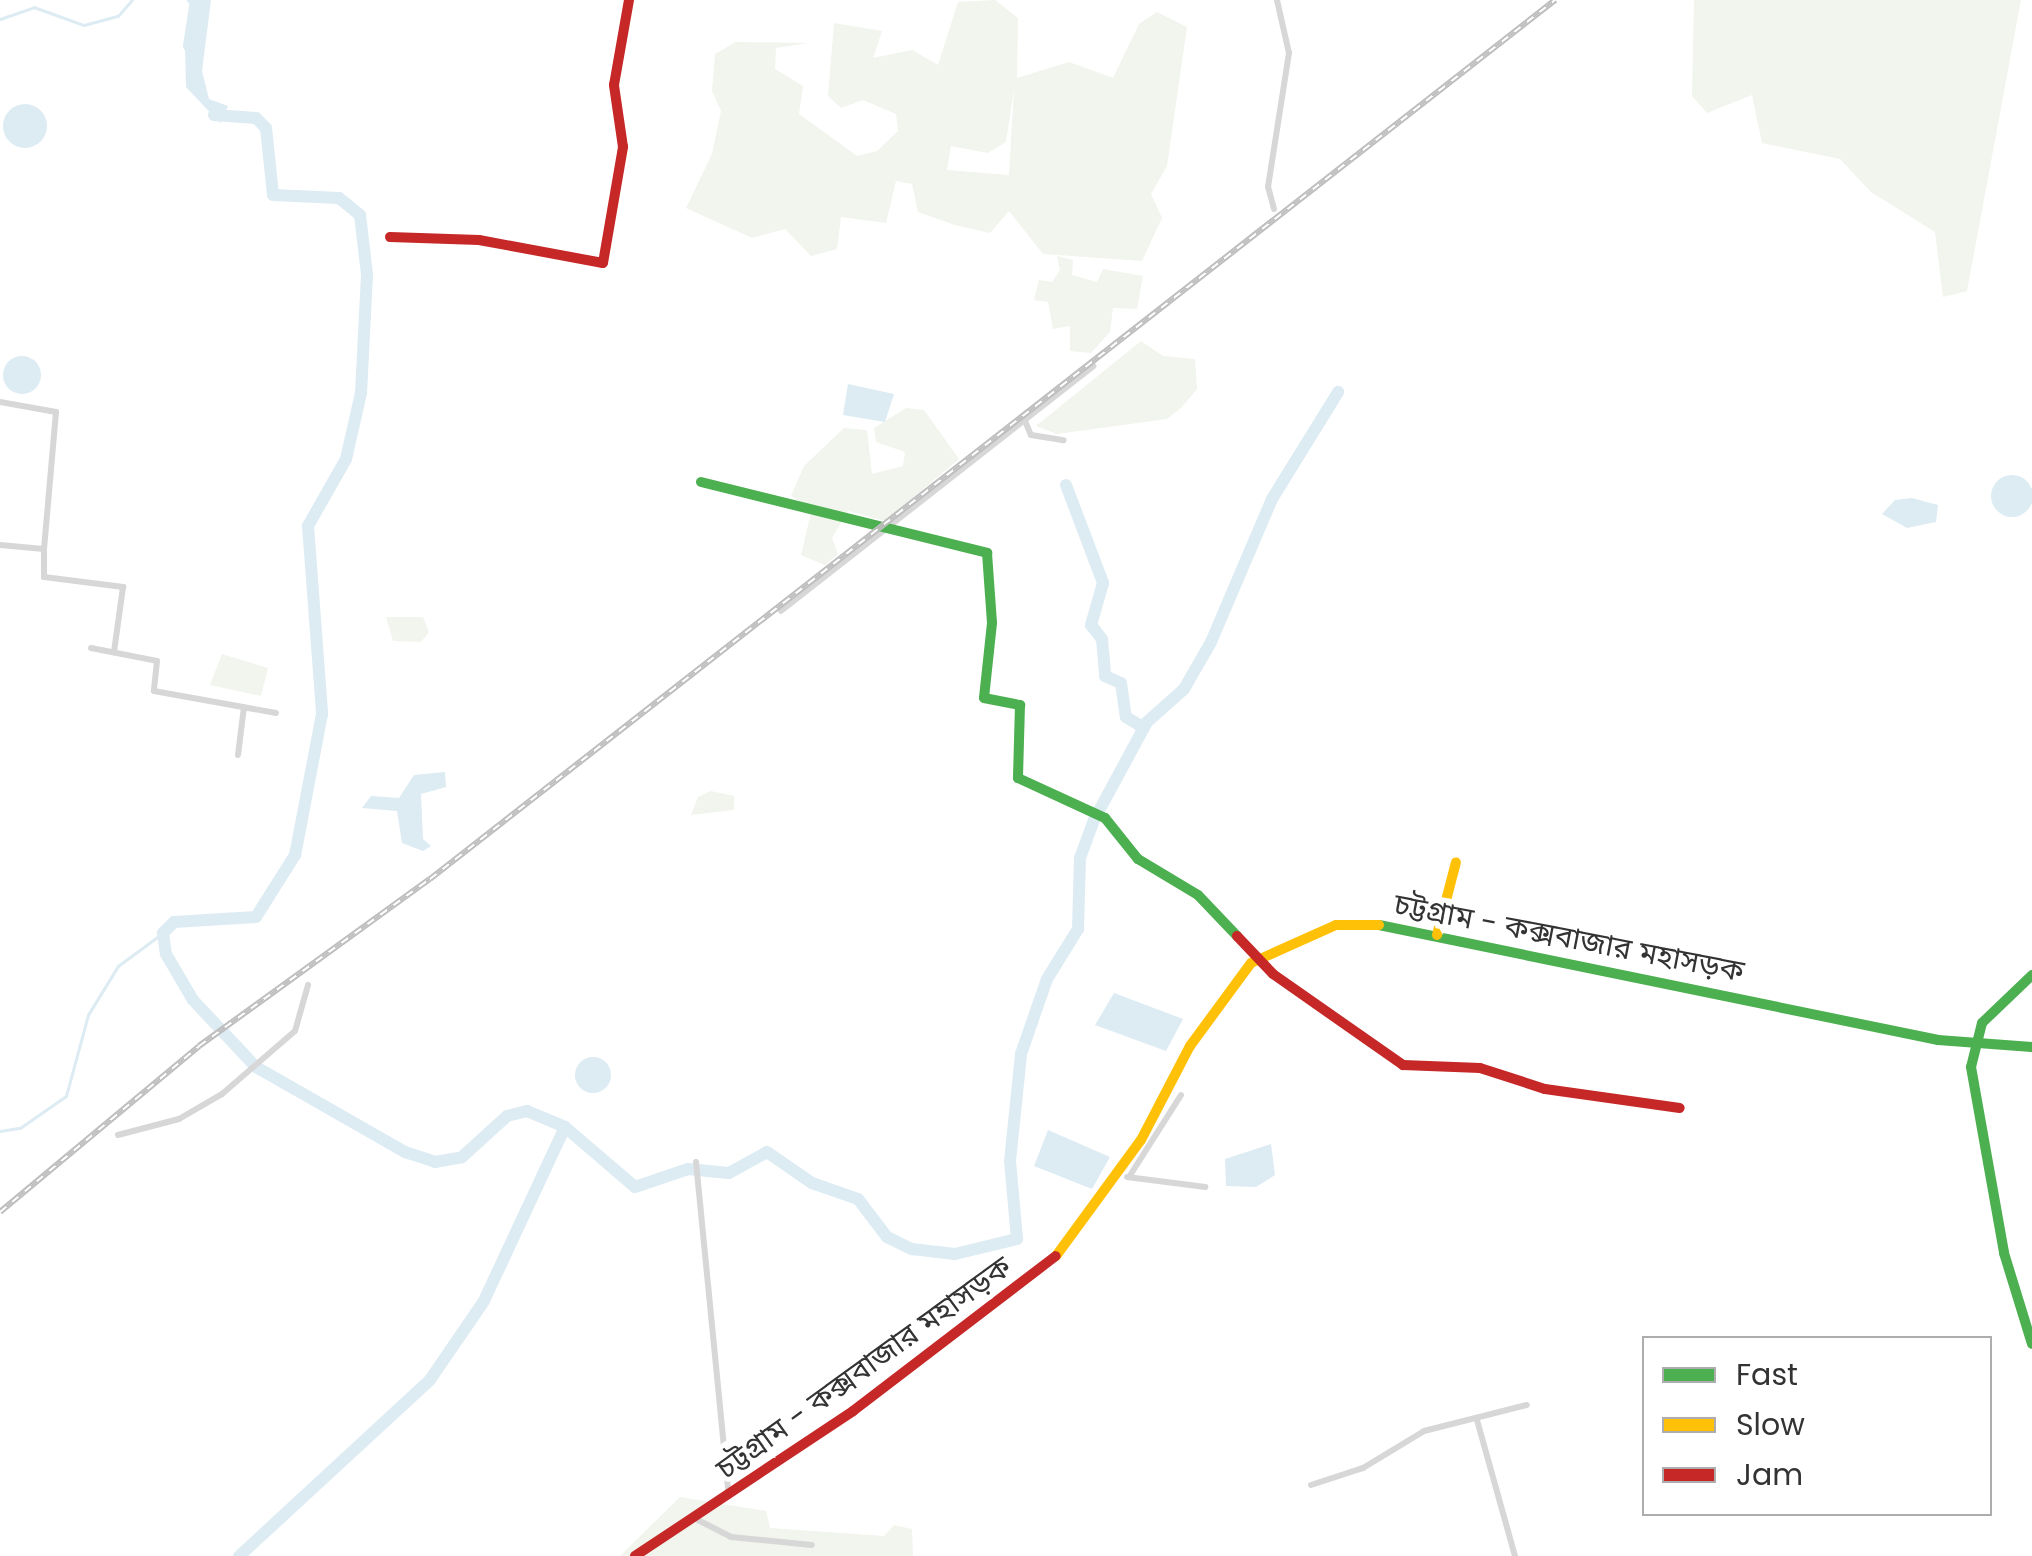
<!DOCTYPE html>
<html>
<head>
<meta charset="utf-8">
<style>
  body { margin:0 }
  #map { position:relative; width:2032px; height:1556px; overflow:hidden; background:#fff; font-family:Poppins,"Noto Sans Bengali",sans-serif }
  div>[style] { position:absolute }
  .green>* { inset:0; background:#f1f5ed }
  .water>* { inset:0; background:#ddebf3 }
  .round { border-radius:50% }
  .stream>* { height:2.5px; margin:-1.25px; padding:0 1.25px; transform-origin:1.25px; border-radius:1.25px; background:#ddebf3 }
  .river>* { height:12px; margin:-6px; padding:0 6px; transform-origin:6px; border-radius:6px; background:#ddebf3 }
  .street>* { height:6px; margin:-3px; padding:0 3px; transform-origin:3px; border-radius:3px; background:#d7d7d7 }
  .fast>* { height:10px; margin:-5px; padding:0 5px; transform-origin:5px; border-radius:5px; background:#4caf50 }
  .slow>* { height:10px; margin:-5px; padding:0 5px; transform-origin:5px; border-radius:5px; background:#ffc107 }
  .jam>* { height:10px; margin:-5px; padding:0 5px; transform-origin:5px; border-radius:5px; background:#c62828 }
  .rail>* { height:6px; margin-top:-3px; transform-origin:0; background:repeating-linear-gradient(90deg,#fff 0 8px,#bebebe 0 16px); box-sizing:border-box; border-block:2px solid #bebebe }
  span { translate:-50% -50%; white-space:nowrap; text-align:center; line-height:1.15; -webkit-text-stroke:10px #fff; paint-order:stroke }
  .street-label { font-size:30px; color:#333 }
  .legend { position:absolute; left:1642px; top:1336px; width:350px; height:180px; box-sizing:border-box; background:#fff; border:2px solid #adadad; margin:0; padding:12px 18px; list-style:none; font-size:30px; color:#333 }
  .legend li { display:flex; align-items:center; gap:20px; height:50px }
  .legend b { width:50px; border:2px solid #adadad }
</style>
</head>
<body>
<div id="map">
  <div class="green">
    <i style="clip-path:polygon(evenodd,995px 0,1018px 18px,1017px 78px,1069px 62px,1113px 78px,1139px 24px,1157px 12px,1187px 27px,1167px 166px,1151px 194px,1162px 218px,1142px 261px,1043px 254px,1009px 211px,990px 233px,955px 225px,918px 212px,912px 184px,896px 181px,886px 223px,841px 217px,837px 249px,811px 256px,785px 229px,752px 238px,686px 208px,712px 154px,721px 111px,712px 91px,715px 54px,736px 42px,808px 43px,776px 48px,775px 69px,803px 86px,799px 114px,857px 156px,877px 151px,898px 131px,896px 114px,863px 100px,841px 108px,828px 96px,834px 23px,882px 31px,873px 58px,912px 50px,938px 65px,958px 2px,995px 0,1014px 89px,1009px 175px,947px 170px,951px 146px,988px 153px,1006px 142px,1014px 89px)"></i>
    <i style="clip-path:polygon(1694px 0,2021px 0,1967px 291px,1943px 297px,1935px 232px,1871px 192px,1840px 159px,1762px 143px,1752px 95px,1707px 113px,1692px 96px)"></i>
    <i style="clip-path:polygon(1057px 256px,1073px 260px,1072px 275px,1097px 282px,1103px 269px,1143px 276px,1137px 309px,1113px 308px,1110px 332px,1091px 353px,1070px 351px,1070px 326px,1053px 329px,1048px 302px,1034px 300px,1039px 280px,1052px 282px,1060px 270px)"></i>
    <i style="clip-path:polygon(1141px 341px,1163px 356px,1195px 359px,1197px 389px,1181px 408px,1167px 419px,1057px 434px,1036px 426px)"></i>
    <i style="clip-path:polygon(906px 408px,924px 410px,959px 459px,885px 521px,848px 511px,832px 538px,838px 554px,825px 565px,801px 555px,812px 508px,791px 496px,804px 466px,844px 428px,867px 430px,872px 474px,903px 466px,905px 452px,876px 442px,874px 428px)"></i>
    <i style="clip-path:polygon(386px 617px,423px 617px,429px 632px,421px 642px,393px 641px)"></i>
    <i style="clip-path:polygon(222px 654px,268px 668px,261px 696px,210px 685px)"></i>
    <i style="clip-path:polygon(711px 791px,734px 796px,734px 810px,691px 815px,698px 797px)"></i>
    <i style="clip-path:polygon(680px 1497px,766px 1511px,770px 1528px,884px 1536px,894px 1525px,912px 1529px,913px 1556px,620px 1556px)"></i>
  </div>
  <div class="water">
    <i style="clip-path:polygon(198px 0,211px 0,202px 71px,209px 99px,228px 106px,220px 123px,186px 87px,185px 45px)"></i>
    <i class="round" style="left:3px;top:104px;width:44px;height:44px"></i>
    <i class="round" style="left:3px;top:356px;width:38px;height:38px"></i>
    <i style="clip-path:polygon(848px 384px,894px 394px,885px 422px,843px 415px)"></i>
    <i class="round" style="left:1991px;top:475px;width:42px;height:42px"></i>
    <i style="clip-path:polygon(1912px 498px,1938px 505px,1936px 522px,1907px 528px,1882px 514px,1895px 500px)"></i>
    <i style="clip-path:polygon(445px 772px,446px 787px,421px 794px,423px 839px,431px 846px,423px 851px,402px 843px,397px 811px,362px 808px,371px 796px,399px 798px,414px 775px)"></i>
    <i style="clip-path:polygon(1114px 993px,1183px 1019px,1166px 1051px,1095px 1025px)"></i>
    <i class="round" style="left:575px;top:1057px;width:36px;height:36px"></i>
    <i style="clip-path:polygon(1048px 1130px,1110px 1157px,1092px 1189px,1034px 1166px)"></i>
    <i style="clip-path:polygon(1271px 1144px,1275px 1175px,1256px 1187px,1226px 1186px,1225px 1159px)"></i>
  </div>
  <div class="stream">
    <i style="left:188px;top:0;width:9px;rotate:36deg"></i>
    <i style="left:0;top:19px;width:36px;rotate:-19deg"></i>
    <i style="left:34px;top:7px;width:53px;rotate:19.8deg"></i>
    <i style="left:84px;top:25px;width:35px;rotate:-15deg"></i>
    <i style="left:118px;top:16px;width:21px;rotate:-49deg"></i>
    <i style="left:0;top:1131px;width:20px;rotate:-9deg"></i>
    <i style="left:20px;top:1128px;width:56px;rotate:-34.8deg"></i>
    <i style="left:66px;top:1096px;width:84px;rotate:-74.8deg"></i>
    <i style="left:88px;top:1015px;width:57px;rotate:-58.5deg"></i>
    <i style="left:118px;top:966px;width:56px;rotate:-36.3deg"></i>
  </div>
  <div class="river">
    <i style="left:189px;top:46px;width:47px;rotate:-81.3deg"></i>
    <i style="left:214px;top:115px;width:42px;rotate:4.1deg"></i>
    <i style="left:256px;top:118px;width:14px;rotate:45deg"></i>
    <i style="left:266px;top:128px;width:67px;rotate:84deg"></i>
    <i style="left:273px;top:195px;width:66px;rotate:2.6deg"></i>
    <i style="left:339px;top:198px;width:27px;rotate:39deg"></i>
    <i style="left:360px;top:215px;width:60px;rotate:83.3deg"></i>
    <i style="left:367px;top:275px;width:118px;rotate:92.9deg"></i>
    <i style="left:361px;top:393px;width:68px;rotate:102.8deg"></i>
    <i style="left:346px;top:459px;width:77px;rotate:119.6deg"></i>
    <i style="left:308px;top:526px;width:189px;rotate:85.7deg"></i>
    <i style="left:322px;top:714px;width:144px;rotate:100.8deg"></i>
    <i style="left:295px;top:855px;width:73px;rotate:122.2deg"></i>
    <i style="left:256px;top:917px;width:82px;rotate:176.5deg"></i>
    <i style="left:174px;top:922px;width:16px;rotate:135deg"></i>
    <i style="left:163px;top:933px;width:21px;rotate:82deg"></i>
    <i style="left:166px;top:954px;width:53px;rotate:59.6deg"></i>
    <i style="left:193px;top:1000px;width:92px;rotate:46.8deg"></i>
    <i style="left:256px;top:1067px;width:172px;rotate:29.7deg"></i>
    <i style="left:405px;top:1152px;width:32px;rotate:18deg"></i>
    <i style="left:435px;top:1162px;width:27px;rotate:-10deg"></i>
    <i style="left:462px;top:1157px;width:61px;rotate:-42.3deg"></i>
    <i style="left:507px;top:1116px;width:21px;rotate:-14deg"></i>
    <i style="left:527px;top:1111px;width:41px;rotate:22.8deg"></i>
    <i style="left:565px;top:1127px;width:192px;rotate:115deg"></i>
    <i style="left:484px;top:1301px;width:96px;rotate:124.4deg"></i>
    <i style="left:430px;top:1380px;width:260px;rotate:137.3deg"></i>
    <i style="left:1066px;top:485px;width:105px;rotate:69.3deg"></i>
    <i style="left:1103px;top:583px;width:44px;rotate:105.9deg"></i>
    <i style="left:1091px;top:625px;width:18px;rotate:52deg"></i>
    <i style="left:1102px;top:639px;width:37px;rotate:85deg"></i>
    <i style="left:1105px;top:676px;width:17px;rotate:24deg"></i>
    <i style="left:1121px;top:683px;width:34px;rotate:82deg"></i>
    <i style="left:1126px;top:717px;width:21px;rotate:31deg"></i>
    <i style="left:565px;top:1127px;width:92px;rotate:40.6deg"></i>
    <i style="left:635px;top:1187px;width:56px;rotate:-18.8deg"></i>
    <i style="left:688px;top:1169px;width:41px;rotate:5.6deg"></i>
    <i style="left:729px;top:1173px;width:43px;rotate:-28.9deg"></i>
    <i style="left:767px;top:1152px;width:55px;rotate:34.6deg"></i>
    <i style="left:812px;top:1183px;width:49px;rotate:19.2deg"></i>
    <i style="left:858px;top:1199px;width:48px;rotate:52.7deg"></i>
    <i style="left:887px;top:1237px;width:28px;rotate:26deg"></i>
    <i style="left:912px;top:1249px;width:43px;rotate:6.6deg"></i>
    <i style="left:955px;top:1254px;width:64px;rotate:-13.6deg"></i>
    <i style="left:1017px;top:1239px;width:78px;rotate:-95.1deg"></i>
    <i style="left:1010px;top:1161px;width:108px;rotate:-84.1deg"></i>
    <i style="left:1021px;top:1054px;width:79px;rotate:-70.9deg"></i>
    <i style="left:1047px;top:979px;width:59px;rotate:-58.2deg"></i>
    <i style="left:1078px;top:929px;width:71px;rotate:-88.4deg"></i>
    <i style="left:1080px;top:858px;width:40px;rotate:-69.8deg"></i>
    <i style="left:1094px;top:820px;width:111px;rotate:-61.6deg"></i>
    <i style="left:1147px;top:722px;width:50px;rotate:-41.7deg"></i>
    <i style="left:1184px;top:689px;width:54px;rotate:-60.1deg"></i>
    <i style="left:1211px;top:642px;width:155px;rotate:-66.9deg"></i>
    <i style="left:1272px;top:499px;width:126px;rotate:-58.3deg"></i>
  </div>
  <div class="street">
    <i style="left:1274px;top:209px;width:23px;rotate:-105deg"></i>
    <i style="left:1268px;top:187px;width:136px;rotate:-81.1deg"></i>
    <i style="left:1289px;top:53px;width:54px;rotate:-102.8deg"></i>
    <i style="left:0;top:402px;width:57px;rotate:10.1deg"></i>
    <i style="left:56px;top:412px;width:138px;rotate:95deg"></i>
    <i style="left:1025px;top:421px;width:15px;rotate:67deg"></i>
    <i style="left:1031px;top:435px;width:33px;rotate:9deg"></i>
    <i style="left:0;top:545px;width:44px;rotate:5.2deg"></i>
    <i style="left:44px;top:549px;width:28px;rotate:90deg"></i>
    <i style="left:44px;top:577px;width:80px;rotate:7.2deg"></i>
    <i style="left:123px;top:587px;width:66px;rotate:97.9deg"></i>
    <i style="left:781px;top:611px;width:397px;rotate:-38.1deg"></i>
    <i style="left:91px;top:648px;width:67px;rotate:11.1deg"></i>
    <i style="left:157px;top:661px;width:30px;rotate:96deg"></i>
    <i style="left:154px;top:691px;width:124px;rotate:10.2deg"></i>
    <i style="left:238px;top:755px;width:48px;rotate:-82.9deg"></i>
    <i style="left:118px;top:1135px;width:63px;rotate:-14.7deg"></i>
    <i style="left:179px;top:1119px;width:50px;rotate:-30.2deg"></i>
    <i style="left:222px;top:1094px;width:96px;rotate:-40.8deg"></i>
    <i style="left:295px;top:1031px;width:48px;rotate:-74.2deg"></i>
    <i style="left:696px;top:1162px;width:336px;rotate:84.4deg"></i>
    <i style="left:1127px;top:1177px;width:79px;rotate:7.3deg"></i>
    <i style="left:1129px;top:1177px;width:97px;rotate:-57.6deg"></i>
    <i style="left:1477px;top:1420px;width:141px;rotate:74.4deg"></i>
    <i style="left:1311px;top:1485px;width:55px;rotate:-18.1deg"></i>
    <i style="left:1363px;top:1468px;width:71px;rotate:-31.2deg"></i>
    <i style="left:1424px;top:1431px;width:106px;rotate:-14.2deg"></i>
    <i style="left:696px;top:1519px;width:39px;rotate:27deg"></i>
    <i style="left:731px;top:1537px;width:81px;rotate:5.6deg"></i>
  </div>
  <div class="fast">
    <i style="left:701px;top:482px;width:295px;rotate:13.9deg"></i>
    <i style="left:987px;top:553px;width:70px;rotate:85.9deg"></i>
    <i style="left:992px;top:623px;width:75px;rotate:96.1deg"></i>
    <i style="left:984px;top:698px;width:37px;rotate:11deg"></i>
    <i style="left:1020px;top:705px;width:73px;rotate:91.6deg"></i>
    <i style="left:1018px;top:778px;width:96px;rotate:24.7deg"></i>
    <i style="left:1105px;top:818px;width:53px;rotate:51.2deg"></i>
    <i style="left:1138px;top:859px;width:70px;rotate:31deg"></i>
    <i style="left:1198px;top:895px;width:57px;rotate:46.4deg"></i>
    <i style="left:1379px;top:925px;width:571px;rotate:11.62deg"></i>
    <i style="left:1938px;top:1040px;width:94px;rotate:4.3deg"></i>
    <i style="left:2032px;top:975px;width:69px;rotate:136.2deg"></i>
    <i style="left:1982px;top:1023px;width:45px;rotate:104deg"></i>
    <i style="left:1971px;top:1067px;width:189px;rotate:79.9deg"></i>
    <i style="left:2004px;top:1253px;width:95px;rotate:72.9deg"></i>
  </div>
  <div class="slow">
    <i style="left:1437px;top:935px;width:75px;rotate:-75.4deg"></i>
    <i style="left:1056px;top:1256px;width:144px;rotate:-53.8deg"></i>
    <i style="left:1141px;top:1140px;width:106px;rotate:-62.5deg"></i>
    <i style="left:1190px;top:1046px;width:103px;rotate:-53.7deg"></i>
    <i style="left:1251px;top:963px;width:93px;rotate:-24.1deg"></i>
    <i style="left:1336px;top:925px;width:43px"></i>
  </div>
  <div class="jam">
    <i style="left:390px;top:237px;width:89px;rotate:1.9deg"></i>
    <i style="left:479px;top:240px;width:126px;rotate:10.5deg"></i>
    <i style="left:603px;top:263px;width:118px;rotate:-80.2deg"></i>
    <i style="left:623px;top:147px;width:63px;rotate:-98.3deg"></i>
    <i style="left:614px;top:85px;width:86px;rotate:-80deg"></i>
    <i style="left:1237px;top:936px;width:52px;rotate:46.5deg"></i>
    <i style="left:1273px;top:974px;width:159px;rotate:35deg"></i>
    <i style="left:1403px;top:1065px;width:77px;rotate:2.2deg"></i>
    <i style="left:1480px;top:1068px;width:68px;rotate:17.9deg"></i>
    <i style="left:1545px;top:1089px;width:136px;rotate:8deg"></i>
    <i style="left:635px;top:1556px;width:262px;rotate:-33.6deg"></i>
    <i style="left:853px;top:1411px;width:255px;rotate:-37.4deg"></i>
  </div>
  <div class="rail">
    <i style="left:0;top:1212px;width:259px;rotate:-39.8deg"></i>
    <i style="left:199px;top:1046px;width:285px;rotate:-35.9deg"></i>
    <i style="left:430px;top:879px;width:1428px;rotate:-38deg"></i>
  </div>
  <div class="street-label">
    <span style="left:1569px;top:938px;rotate:11deg">চট্টগ্রাম - কক্সবাজার মহাসড়ক</span>
    <span style="left:864px;top:1368px;rotate:-36deg">চট্টগ্রাম - কক্সবাজার মহাসড়ক</span>
  </div>
  <ul class="legend">
  <li><b style="height:12px;background:#4caf50"></b>Fast</li>
  <li><b style="height:12px;background:#ffc107"></b>Slow</li>
  <li><b style="height:12px;background:#c62828"></b>Jam</li>
  </ul>
</div>
</body>
</html>
